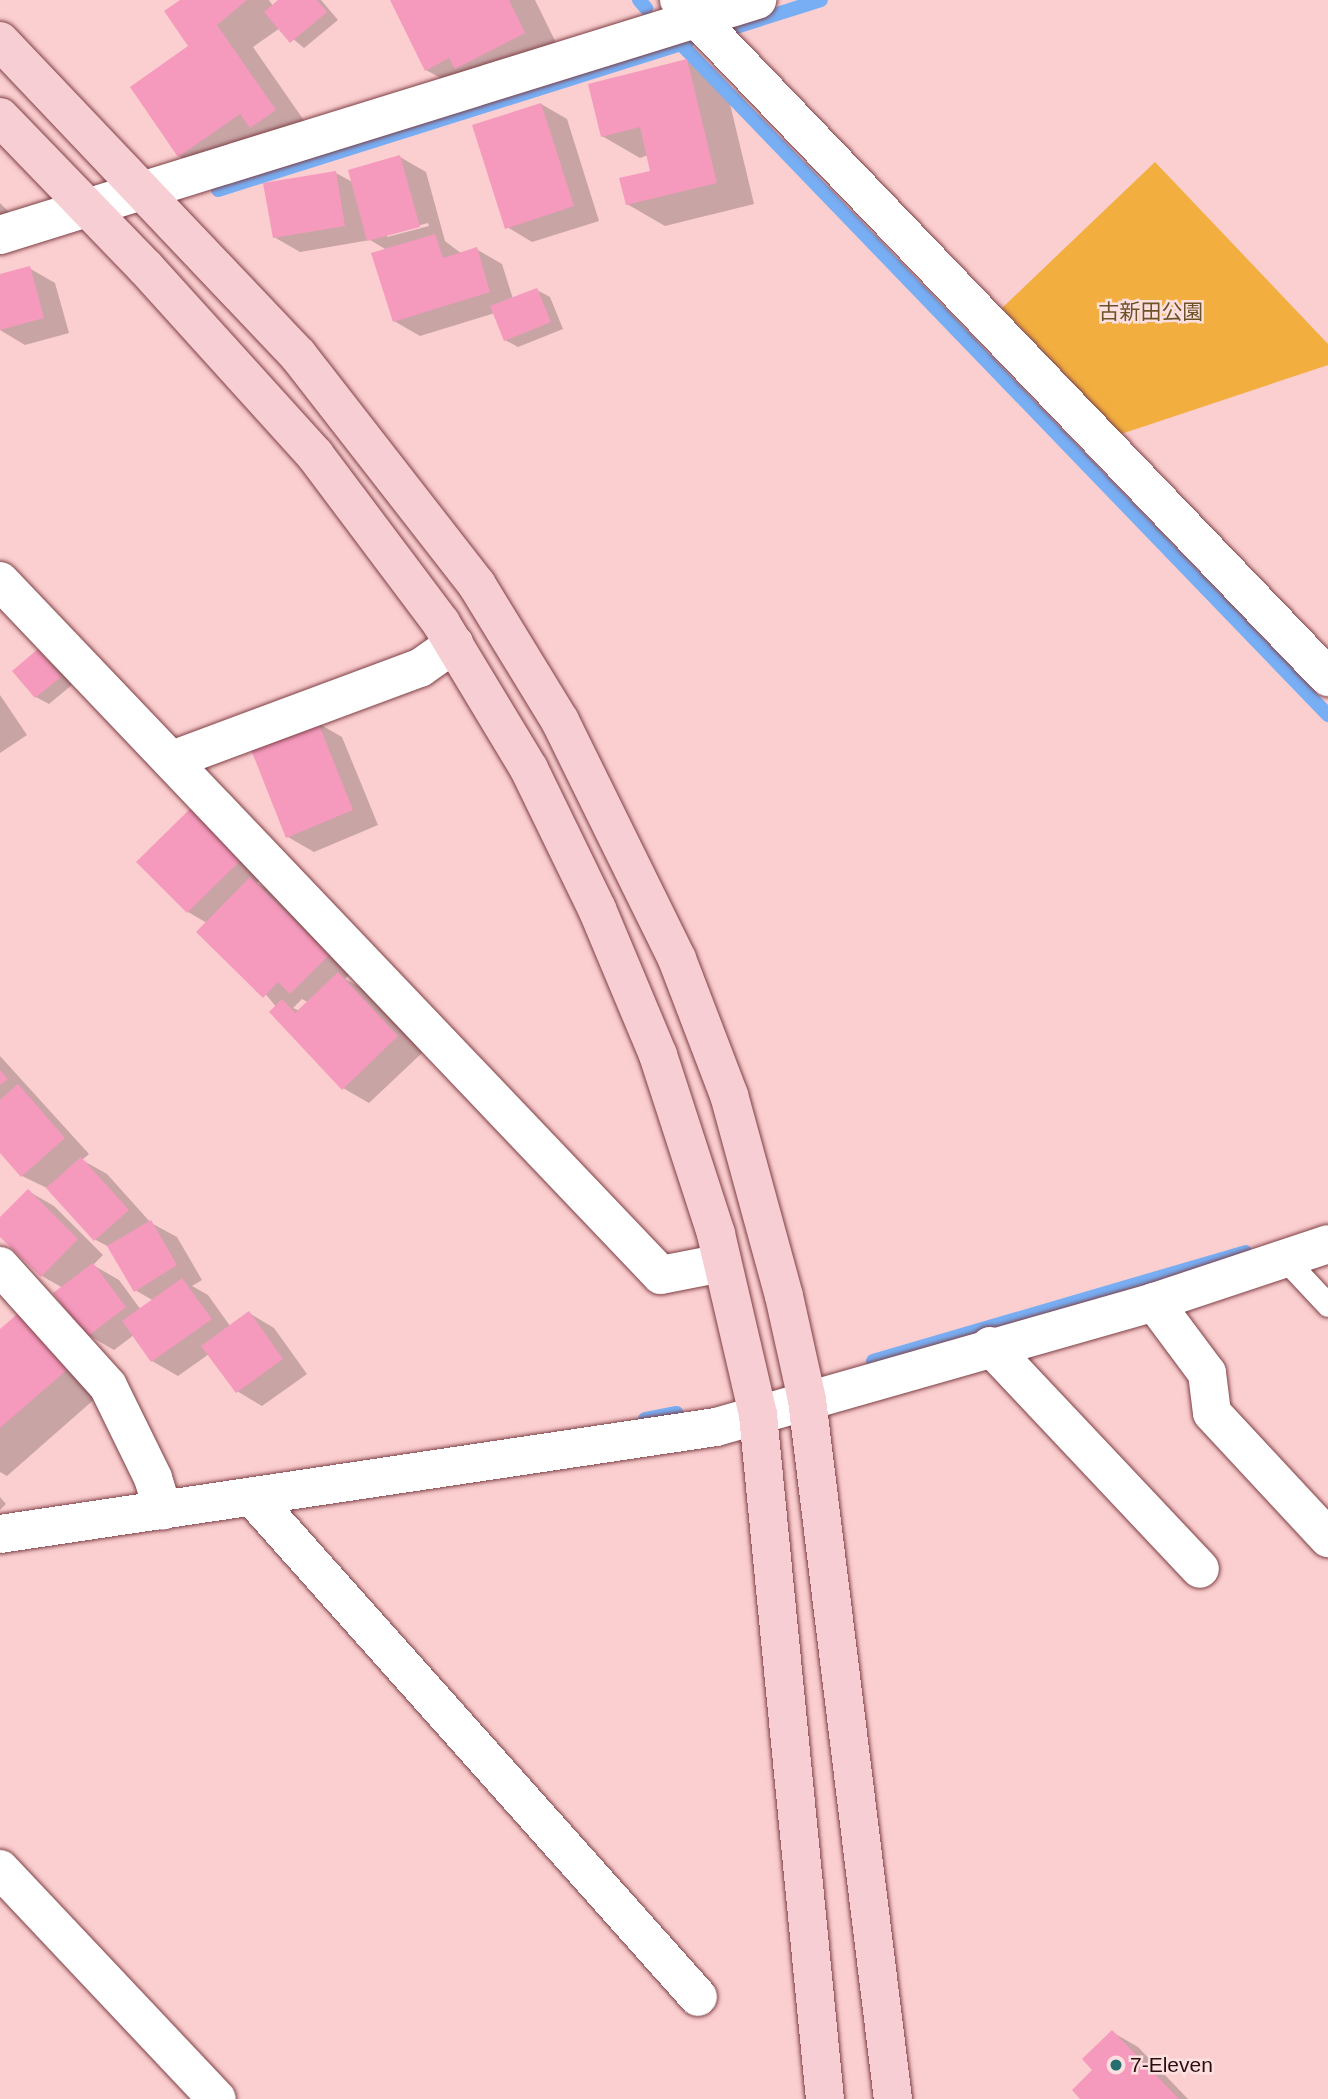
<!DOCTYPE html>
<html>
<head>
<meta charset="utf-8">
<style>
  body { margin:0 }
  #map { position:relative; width:1328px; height:2099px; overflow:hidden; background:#fbcecf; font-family:Helvetica,"Noto Sans JP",sans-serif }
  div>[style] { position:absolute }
  .green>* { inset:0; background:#f2ae3f }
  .shadow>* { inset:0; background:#0003 }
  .stream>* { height:14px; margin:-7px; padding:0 7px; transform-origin:7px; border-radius:7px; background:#78aef4 }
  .building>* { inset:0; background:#f59abd }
  .roads { filter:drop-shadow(0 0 2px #7e3f45) drop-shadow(0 0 2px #7e3f45) }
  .lane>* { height:23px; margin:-11.5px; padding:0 11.5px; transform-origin:11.5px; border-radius:11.5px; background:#fff }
  .street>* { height:38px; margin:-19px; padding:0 19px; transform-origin:19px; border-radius:19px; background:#fff }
  .secondary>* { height:38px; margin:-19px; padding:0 19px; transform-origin:19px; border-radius:19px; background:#f7ced3 }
  .dots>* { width:19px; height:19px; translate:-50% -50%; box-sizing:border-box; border:4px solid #fedfe0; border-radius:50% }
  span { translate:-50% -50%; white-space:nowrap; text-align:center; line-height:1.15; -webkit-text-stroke:5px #fedfe0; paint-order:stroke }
  .park-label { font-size:21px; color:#6e5227 }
  .poi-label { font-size:21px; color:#280e10 }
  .left { translate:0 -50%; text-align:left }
</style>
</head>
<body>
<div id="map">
  <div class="green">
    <i style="clip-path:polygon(1155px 162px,1328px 344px,1328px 365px,1121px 434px,1002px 308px)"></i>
  </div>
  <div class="shadow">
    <i style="clip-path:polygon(183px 0,269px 0,273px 6px,281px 0,321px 0,338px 20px,304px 48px,280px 28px,253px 47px,312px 132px,217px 178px,179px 156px,132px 88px,191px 46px)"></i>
    <i style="clip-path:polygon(392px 0,535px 0,562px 55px,464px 91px,426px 70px)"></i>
    <i style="clip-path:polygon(687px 61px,725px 83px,754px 204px,665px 226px,627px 204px,652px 172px,648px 155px,640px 158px,602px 136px)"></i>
    <i style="clip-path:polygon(541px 104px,567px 119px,599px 221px,532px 242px,507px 227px)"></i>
    <i style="clip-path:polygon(evenodd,400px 157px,426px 172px,445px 241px,462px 254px,476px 249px,502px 264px,513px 299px,537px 290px,550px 297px,563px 329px,518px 347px,505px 340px,495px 313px,420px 336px,394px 321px,387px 250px,370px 240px,300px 252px,274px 237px,336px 173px,354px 183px,400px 157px,428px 223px,429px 226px,387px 237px,387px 234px,428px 223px)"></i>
    <i style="clip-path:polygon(0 203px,11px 214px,0 226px)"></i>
    <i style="clip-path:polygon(29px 268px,55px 283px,69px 333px,25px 345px,0 330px,0 276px)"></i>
    <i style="clip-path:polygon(38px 651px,73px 684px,49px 704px,36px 697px)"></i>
    <i style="clip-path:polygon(0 695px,27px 735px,0 753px)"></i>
    <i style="clip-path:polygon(316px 722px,342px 737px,378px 825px,314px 852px,288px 837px)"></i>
    <i style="clip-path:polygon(evenodd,192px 809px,267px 873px,257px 883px,276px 894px,353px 971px,345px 979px,364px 989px,423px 1052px,369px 1103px,343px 1088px,207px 923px,188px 912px,192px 809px,302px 999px,309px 1003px,300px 1011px,293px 1008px,302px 999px)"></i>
    <i style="clip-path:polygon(0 1056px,89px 1154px,82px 1160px,107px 1174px,151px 1223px,177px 1237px,202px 1280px,192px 1286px,208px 1295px,230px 1326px,249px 1313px,274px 1328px,307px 1374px,262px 1406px,237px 1391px,209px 1354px,178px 1376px,152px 1361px,134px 1335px,114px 1350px,88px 1335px,63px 1288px,42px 1276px,0 1234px,0 1220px,28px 1191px,54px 1206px,103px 1255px,93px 1265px,119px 1280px,141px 1310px,154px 1301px,135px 1290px,111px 1248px,96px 1240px,49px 1189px,22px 1176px,0 1151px)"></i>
    <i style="clip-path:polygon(0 1332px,106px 1389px,7px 1476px,0 1472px)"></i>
    <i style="clip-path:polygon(0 1497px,6px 1504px,0 1510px)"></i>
    <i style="clip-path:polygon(1112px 2032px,1138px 2047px,1188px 2099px,1083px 2099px)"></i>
  </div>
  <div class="stream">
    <i style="left:639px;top:0;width:11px;rotate:49deg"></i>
    <i style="left:717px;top:33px;width:109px;rotate:-17.6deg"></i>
    <i style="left:677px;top:40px;width:938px;rotate:46.04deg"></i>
    <i style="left:218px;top:190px;width:492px;rotate:-17.5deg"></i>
    <i style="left:873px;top:1361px;width:388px;rotate:-16.3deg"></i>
    <i style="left:645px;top:1419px;width:32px;rotate:-11deg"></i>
  </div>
  <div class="building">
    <i style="clip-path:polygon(180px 0,247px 0,217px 25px,276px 110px,250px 128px,240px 114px,178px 157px,130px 87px,188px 46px,164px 11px)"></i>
    <i style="clip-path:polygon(278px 0,317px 0,327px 12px,290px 43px,264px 12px)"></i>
    <i style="clip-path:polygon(390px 0,509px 0,525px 33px,455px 69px,449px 58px,425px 71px)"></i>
    <i style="clip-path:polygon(687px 59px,717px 183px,626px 205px,619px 178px,650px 171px,640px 127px,601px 137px,588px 84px)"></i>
    <i style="clip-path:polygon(541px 103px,574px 206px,505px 229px,472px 125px)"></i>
    <i style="clip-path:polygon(400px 155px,420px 227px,367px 241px,348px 170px)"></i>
    <i style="clip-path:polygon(336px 171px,345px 226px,273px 238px,263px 183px)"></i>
    <i style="clip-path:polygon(435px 234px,443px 258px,477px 247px,490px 292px,393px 322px,371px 253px)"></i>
    <i style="clip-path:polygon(30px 266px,44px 318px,0 330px,0 274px)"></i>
    <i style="clip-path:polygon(537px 288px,551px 322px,504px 341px,490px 306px)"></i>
    <i style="clip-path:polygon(38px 649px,61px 677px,35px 698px,12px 671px)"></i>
    <i style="clip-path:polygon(317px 720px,353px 810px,286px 838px,250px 747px)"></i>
    <i style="clip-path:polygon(192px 807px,243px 858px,187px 913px,136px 862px)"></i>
    <i style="clip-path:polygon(250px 877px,329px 955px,290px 994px,278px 982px,263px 998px,196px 932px)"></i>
    <i style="clip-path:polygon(338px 972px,398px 1036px,342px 1090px,269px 1012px,282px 999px,295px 1013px)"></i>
    <i style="clip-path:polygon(0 1070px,8px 1079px,0 1085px)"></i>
    <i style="clip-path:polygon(18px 1084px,65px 1138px,21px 1177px,0 1153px,0 1100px)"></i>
    <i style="clip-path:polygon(81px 1157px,129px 1210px,94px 1241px,46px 1188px)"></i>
    <i style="clip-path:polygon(28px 1189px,78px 1239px,41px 1277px,0 1237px,0 1217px)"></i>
    <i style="clip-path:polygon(151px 1220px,177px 1265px,134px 1292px,107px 1246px)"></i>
    <i style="clip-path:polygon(93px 1263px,126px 1307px,87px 1337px,53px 1293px)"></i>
    <i style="clip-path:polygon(182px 1278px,212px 1319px,151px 1362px,122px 1321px)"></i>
    <i style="clip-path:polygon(21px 1311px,70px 1367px,0 1428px,0 1329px)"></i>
    <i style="clip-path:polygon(249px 1311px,283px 1359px,236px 1393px,201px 1346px)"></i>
    <i style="clip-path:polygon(1112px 2030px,1179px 2099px,1080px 2099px,1072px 2090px,1092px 2070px,1082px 2059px)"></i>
  </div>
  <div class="roads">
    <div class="lane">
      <i style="left:1284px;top:1258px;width:64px;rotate:46.9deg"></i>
    </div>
    <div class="street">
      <i style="left:679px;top:0;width:938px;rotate:46.21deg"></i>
      <i style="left:0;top:235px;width:793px;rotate:-17.25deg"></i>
      <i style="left:0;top:581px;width:958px;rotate:46.4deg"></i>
      <i style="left:661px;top:1275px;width:62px;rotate:-11.1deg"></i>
      <i style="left:172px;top:760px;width:265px;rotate:-20.4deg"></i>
      <i style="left:420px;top:668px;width:42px;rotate:-35.2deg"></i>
      <i style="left:0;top:1266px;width:161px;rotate:48deg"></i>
      <i style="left:108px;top:1386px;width:102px;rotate:63.9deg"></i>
      <i style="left:153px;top:1478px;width:34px;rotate:73deg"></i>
      <i style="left:1154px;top:1302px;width:89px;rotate:53.3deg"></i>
      <i style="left:1207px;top:1373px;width:40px;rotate:82.9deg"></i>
      <i style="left:1212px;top:1413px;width:171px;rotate:47.1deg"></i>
      <i style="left:990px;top:1346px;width:306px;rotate:46.7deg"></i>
      <i style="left:254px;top:1499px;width:667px;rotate:48.28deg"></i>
      <i style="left:0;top:1534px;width:724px;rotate:-8.5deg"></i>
      <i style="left:716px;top:1427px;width:455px;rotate:-15.9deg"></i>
      <i style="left:1154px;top:1302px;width:183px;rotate:-18.4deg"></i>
      <i style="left:0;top:1869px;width:316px;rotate:46.7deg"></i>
    </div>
    <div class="secondary">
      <i style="left:0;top:41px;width:433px;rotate:46.5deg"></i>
      <i style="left:298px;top:355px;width:291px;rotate:52.1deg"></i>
      <i style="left:477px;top:585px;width:159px;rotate:58.6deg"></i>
      <i style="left:560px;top:721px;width:265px;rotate:63.8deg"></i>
      <i style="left:677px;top:959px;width:146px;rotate:69.1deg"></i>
      <i style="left:729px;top:1095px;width:208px;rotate:74.7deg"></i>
      <i style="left:784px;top:1296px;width:107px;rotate:77.5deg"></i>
      <i style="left:807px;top:1400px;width:704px;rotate:82.99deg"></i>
      <i style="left:0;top:117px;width:210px;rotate:46deg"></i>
      <i style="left:146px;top:268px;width:252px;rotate:47.9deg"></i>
      <i style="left:315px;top:455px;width:210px;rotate:53.1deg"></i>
      <i style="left:441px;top:623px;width:170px;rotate:58.9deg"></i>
      <i style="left:529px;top:769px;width:156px;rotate:64.1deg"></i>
      <i style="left:597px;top:909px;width:158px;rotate:67.3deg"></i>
      <i style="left:658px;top:1055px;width:188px;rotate:72deg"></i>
      <i style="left:716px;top:1234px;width:186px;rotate:76.9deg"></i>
      <i style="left:758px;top:1415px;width:687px;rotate:84.41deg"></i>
    </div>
  </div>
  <div class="dots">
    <i style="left:1116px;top:2065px;background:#247070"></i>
  </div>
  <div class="park-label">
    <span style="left:1151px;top:312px">古新田公園</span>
  </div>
  <div class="poi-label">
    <span class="left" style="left:1130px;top:2065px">7-Eleven</span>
  </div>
</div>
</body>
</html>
